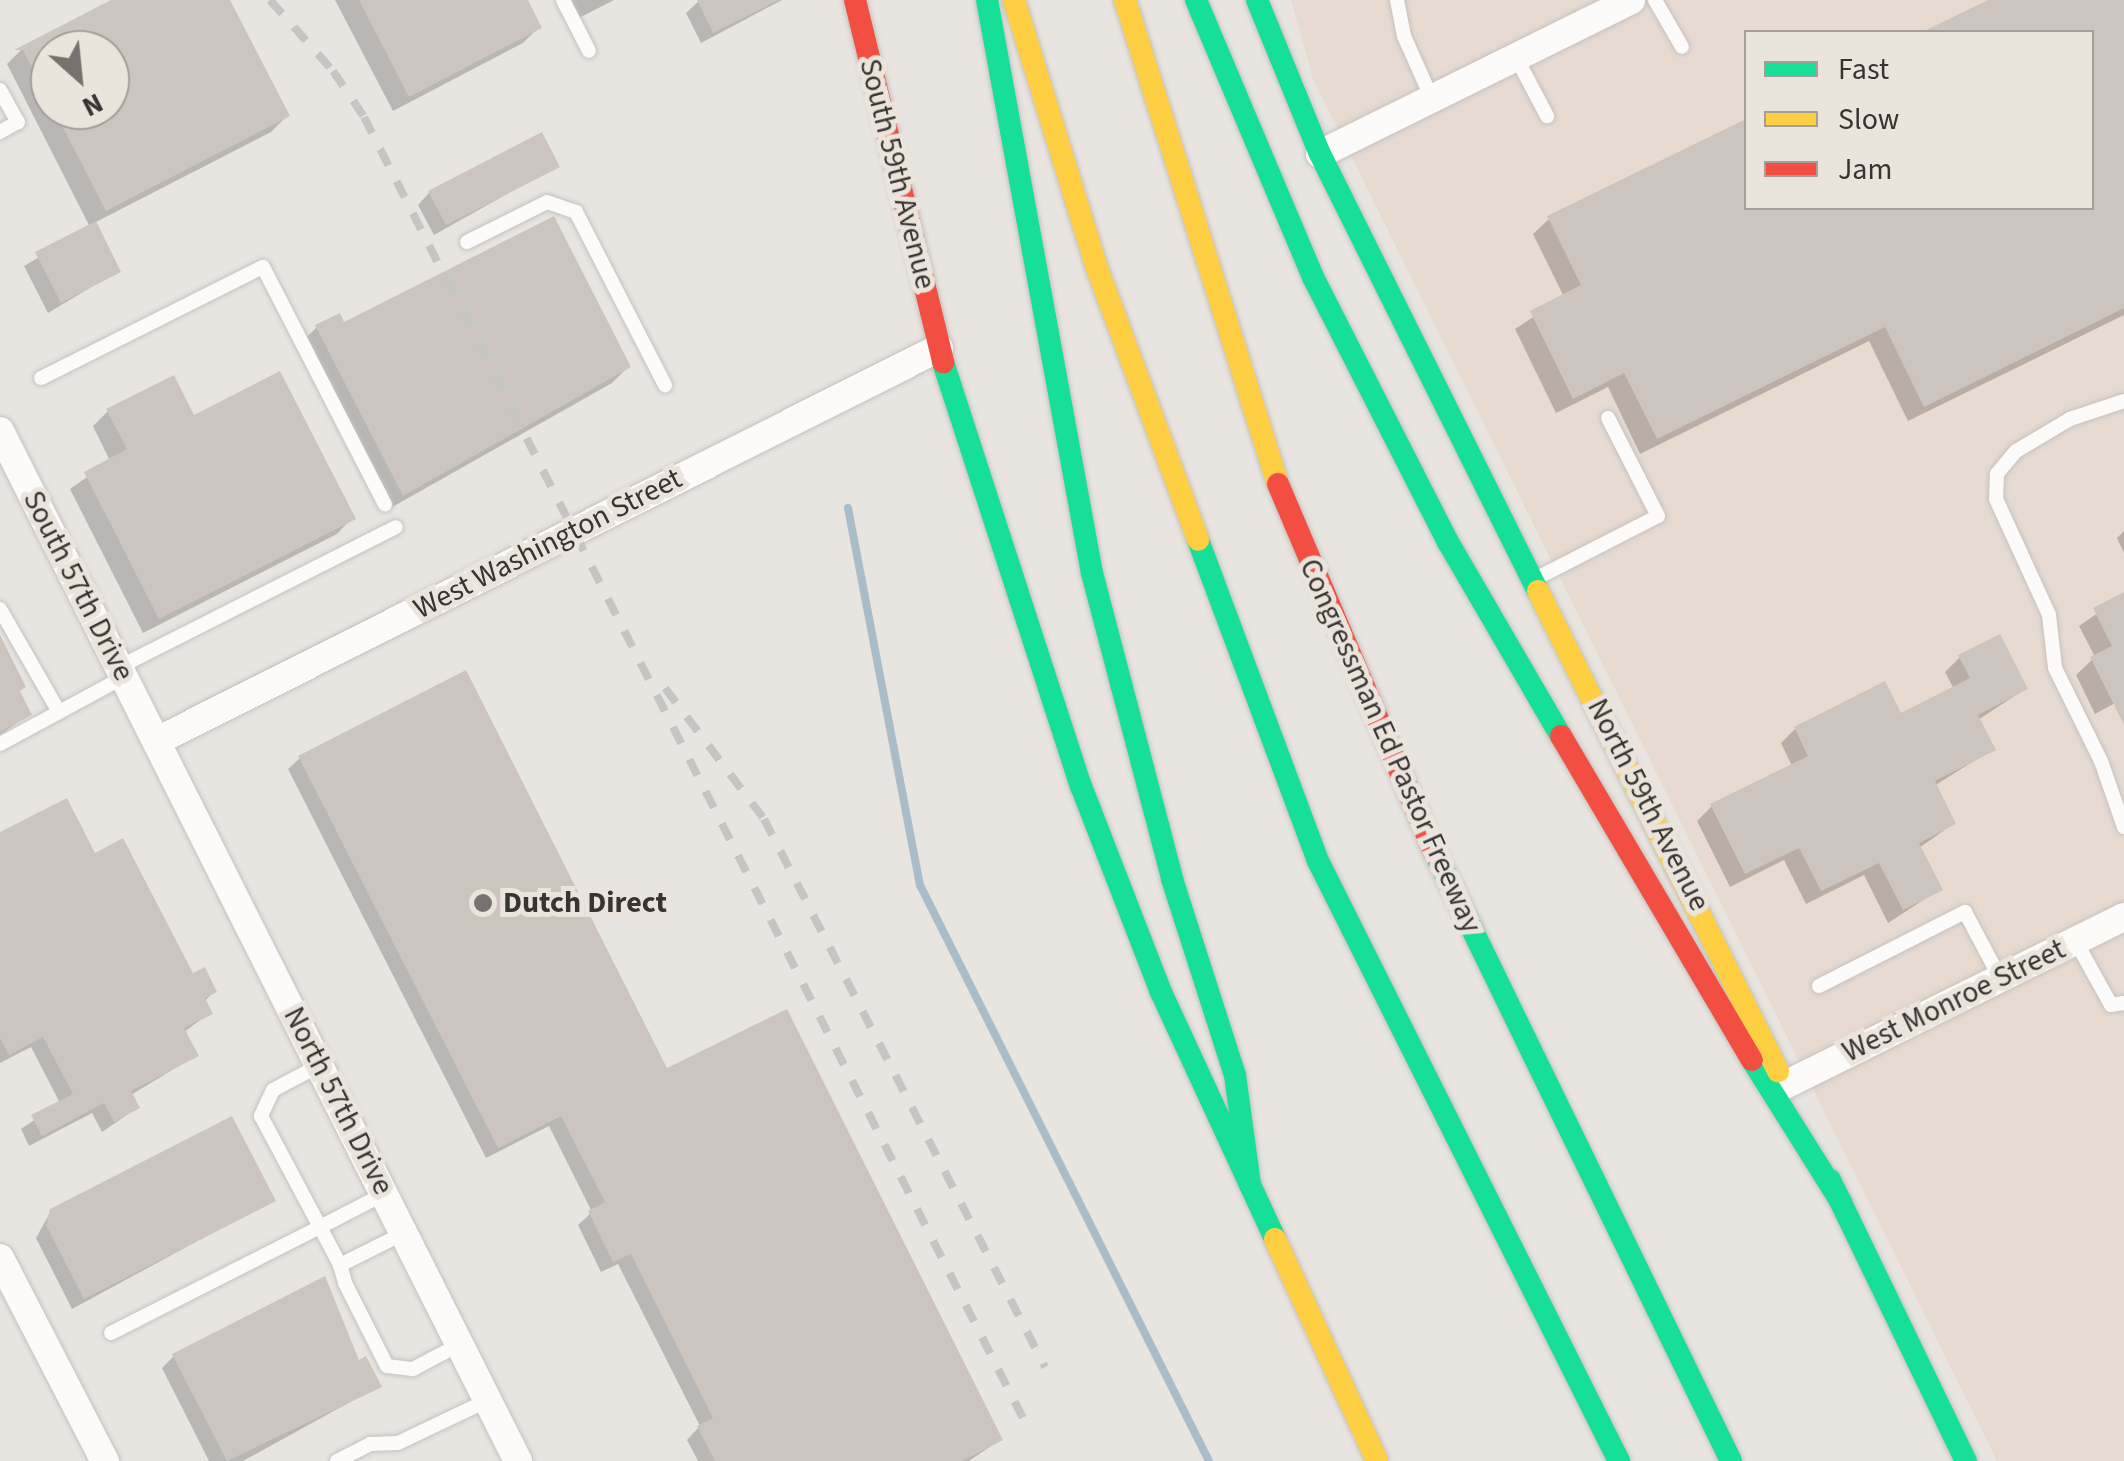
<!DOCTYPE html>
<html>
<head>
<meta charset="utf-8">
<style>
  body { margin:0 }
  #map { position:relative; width:2124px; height:1461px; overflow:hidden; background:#e8e4e0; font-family:"Source Sans 3",sans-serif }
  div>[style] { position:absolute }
  .industrial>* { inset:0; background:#e7dad1 }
  .shadow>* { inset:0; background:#0003 }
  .stream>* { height:8px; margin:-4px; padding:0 4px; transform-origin:4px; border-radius:4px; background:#a8bcc9 }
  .building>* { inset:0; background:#ccc5bf }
  .roads { filter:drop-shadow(0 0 2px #c5c2bf) drop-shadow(0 0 2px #c5c2bf) }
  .lane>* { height:14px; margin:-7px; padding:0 7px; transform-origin:7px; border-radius:7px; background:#fcfbfa }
  .street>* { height:28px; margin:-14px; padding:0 14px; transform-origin:14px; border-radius:14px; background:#fcfbfa }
  .fast>* { height:22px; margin:-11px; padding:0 11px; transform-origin:11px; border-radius:11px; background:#16e098 }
  .slow>* { height:22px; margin:-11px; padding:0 11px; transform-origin:11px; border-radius:11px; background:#ffcf43 }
  .jam>* { height:22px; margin:-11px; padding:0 11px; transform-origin:11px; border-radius:11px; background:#f24e42 }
  .rail>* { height:8px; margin-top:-4px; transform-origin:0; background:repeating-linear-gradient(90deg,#c5c5c3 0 18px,transparent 0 36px) }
  .dots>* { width:28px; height:28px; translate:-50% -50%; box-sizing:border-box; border:5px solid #ebe4dd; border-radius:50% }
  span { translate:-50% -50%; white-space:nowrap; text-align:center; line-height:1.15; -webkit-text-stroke:10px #ebe4dd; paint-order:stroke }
  .street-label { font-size:30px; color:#373532 }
  .poi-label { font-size:30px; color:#373532; font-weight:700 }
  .left { translate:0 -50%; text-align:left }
  .legend { position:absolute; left:1744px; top:30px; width:350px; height:180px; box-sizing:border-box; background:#ebe4dd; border:2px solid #a39e99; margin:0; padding:12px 18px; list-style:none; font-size:30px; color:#373532 }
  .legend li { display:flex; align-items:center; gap:20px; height:50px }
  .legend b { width:50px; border:2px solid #a39e99 }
  .north { position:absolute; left:30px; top:30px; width:100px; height:100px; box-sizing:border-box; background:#ebe4dd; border:2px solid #a39e99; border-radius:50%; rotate:153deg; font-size:28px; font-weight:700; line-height:40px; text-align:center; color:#373532 }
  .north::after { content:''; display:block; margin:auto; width:35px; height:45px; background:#75726f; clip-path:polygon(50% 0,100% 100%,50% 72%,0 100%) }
</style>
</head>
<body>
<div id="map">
  <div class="industrial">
    <i style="clip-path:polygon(evenodd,1291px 0,2124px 0,2124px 1461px,1997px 1461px,1313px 79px,1291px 0,1746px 32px,2092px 32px,2092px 208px,1746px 208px,1746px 32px)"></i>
  </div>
  <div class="shadow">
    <i style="clip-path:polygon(evenodd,116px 0,227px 0,287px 116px,271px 132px,94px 223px,118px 271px,48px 313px,24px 266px,90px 227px,7px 64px,23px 48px,116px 0,50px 50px,110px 50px,110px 110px,50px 110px,50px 50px)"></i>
    <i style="clip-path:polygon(335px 0,525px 0,539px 27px,523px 43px,393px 111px)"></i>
    <i style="clip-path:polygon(570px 0,614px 0,579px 18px)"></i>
    <i style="clip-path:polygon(700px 0,782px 0,701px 43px,686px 13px)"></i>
    <i style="clip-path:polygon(1994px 0,2124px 0,2124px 315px,1908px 421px,1869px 341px,1640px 454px,1608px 387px,1556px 413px,1515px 329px,1564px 297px,1533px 234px,1549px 219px,1746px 121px,1746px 208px,2092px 208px,2092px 32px,1927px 32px)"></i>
    <i style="clip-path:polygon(557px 166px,434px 235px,418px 205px,429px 193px)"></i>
    <i style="clip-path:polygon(343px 325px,628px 367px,612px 383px,387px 510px,301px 343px,317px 327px)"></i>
    <i style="clip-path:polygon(108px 411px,193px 419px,352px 518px,337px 534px,143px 633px,70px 489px,110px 461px,93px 426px)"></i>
    <i style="clip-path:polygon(2124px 531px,2124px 553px,2117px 538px)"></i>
    <i style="clip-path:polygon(2124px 595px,2124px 716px,2117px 702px,2095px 714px,2076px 675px,2095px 657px,2079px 626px)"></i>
    <i style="clip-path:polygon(0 649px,29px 714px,0 735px)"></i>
    <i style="clip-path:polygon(1960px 657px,2025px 689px,1978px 720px,1993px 749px,1934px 786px,1953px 824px,1919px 848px,1940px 889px,1888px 923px,1864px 875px,1806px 904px,1784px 860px,1730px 887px,1697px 821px,1712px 806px,1792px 766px,1781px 743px,1795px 729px,1900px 717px,1954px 689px,1945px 672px)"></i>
    <i style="clip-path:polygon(300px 758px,666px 1072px,1000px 1440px,969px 1461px,698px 1461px,687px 1440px,700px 1426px,618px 1264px,601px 1272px,578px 1225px,592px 1212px,549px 1126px,486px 1158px,288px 769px)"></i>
    <i style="clip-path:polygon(0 835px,94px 856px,192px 977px,214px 991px,204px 1002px,210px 1013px,184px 1032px,195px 1056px,131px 1095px,137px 1108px,102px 1132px,92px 1113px,29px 1146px,21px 1129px,60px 1103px,31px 1047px,0 1063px)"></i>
    <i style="clip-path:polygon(273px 1200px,72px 1309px,36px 1238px,51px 1211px)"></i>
    <i style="clip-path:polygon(174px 1356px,357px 1363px,379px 1386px,243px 1461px,209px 1461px,162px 1368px)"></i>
  </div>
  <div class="stream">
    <i style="left:848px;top:508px;width:384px;rotate:79.2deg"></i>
    <i style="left:920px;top:885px;width:644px;rotate:63.36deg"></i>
  </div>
  <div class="building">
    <i style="clip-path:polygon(111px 0,230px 0,290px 116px,106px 211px,54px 110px,110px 110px,110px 50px,50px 50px,50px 102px,23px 50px,14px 50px)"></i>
    <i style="clip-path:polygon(359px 0,528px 0,542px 28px,409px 97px)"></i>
    <i style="clip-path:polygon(697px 0,779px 0,713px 33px)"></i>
    <i style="clip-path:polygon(1988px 0,2124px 0,2124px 308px,1924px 407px,1885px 327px,1657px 439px,1624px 373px,1573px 399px,1530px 311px,1581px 285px,1547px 216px,1746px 119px,1746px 208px,2092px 208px,2092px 32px,1922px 32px)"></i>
    <i style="clip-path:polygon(542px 132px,560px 167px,446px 225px,428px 191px)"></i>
    <i style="clip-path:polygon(554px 216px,631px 367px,403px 496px,315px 325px,340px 313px,344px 322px)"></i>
    <i style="clip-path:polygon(96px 221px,121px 272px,61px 303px,35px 252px)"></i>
    <i style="clip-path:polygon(280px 371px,356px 519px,159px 619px,84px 472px,127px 449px,106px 409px,174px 375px,194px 415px)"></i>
    <i style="clip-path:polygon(2124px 592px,2124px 725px,2090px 657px,2112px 646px,2093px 608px)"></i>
    <i style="clip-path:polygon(2000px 634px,2028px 689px,1978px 715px,1996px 750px,1935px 781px,1956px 824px,1919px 843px,1943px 890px,1903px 910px,1879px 863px,1821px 891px,1799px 848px,1745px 874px,1710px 804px,1808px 756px,1794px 727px,1885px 681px,1901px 713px,1970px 678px,1958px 655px)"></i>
    <i style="clip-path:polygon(0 635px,26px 687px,20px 691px,32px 715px,0 732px)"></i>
    <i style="clip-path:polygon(466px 670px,667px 1068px,787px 1009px,1003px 1440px,962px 1461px,715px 1461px,697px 1426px,713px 1418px,631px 1254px,613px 1262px,588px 1211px,605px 1202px,561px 1116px,498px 1148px,298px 756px)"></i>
    <i style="clip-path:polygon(67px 798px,95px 853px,123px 838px,193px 973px,205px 967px,217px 992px,205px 998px,213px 1014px,184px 1028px,199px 1056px,131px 1091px,140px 1108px,114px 1122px,104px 1103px,42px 1136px,31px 1115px,73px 1094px,43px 1037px,9px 1055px,0 1038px,0 832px)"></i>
    <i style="clip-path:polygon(232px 1116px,276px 1201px,84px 1299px,46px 1225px,50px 1209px)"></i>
    <i style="clip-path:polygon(325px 1276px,359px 1360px,366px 1356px,382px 1387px,227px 1461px,172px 1354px)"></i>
  </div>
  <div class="roads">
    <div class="lane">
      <i style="left:563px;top:0;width:57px;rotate:63deg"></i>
      <i style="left:1397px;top:0;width:37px;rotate:79deg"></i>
      <i style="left:1404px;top:36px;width:69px;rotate:66deg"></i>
      <i style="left:1655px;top:0;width:54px;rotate:60.1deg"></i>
      <i style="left:1516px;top:57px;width:67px;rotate:62.3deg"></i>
      <i style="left:0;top:90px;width:37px;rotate:61deg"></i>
      <i style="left:18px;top:122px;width:21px;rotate:151deg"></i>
      <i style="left:467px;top:242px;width:89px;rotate:-26.6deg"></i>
      <i style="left:547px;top:202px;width:31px;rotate:19deg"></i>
      <i style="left:576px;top:212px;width:195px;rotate:62.8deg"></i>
      <i style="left:41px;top:378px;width:248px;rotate:-26.6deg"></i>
      <i style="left:263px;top:267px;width:267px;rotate:62.8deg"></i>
      <i style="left:2124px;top:401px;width:57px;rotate:161.6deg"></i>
      <i style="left:2070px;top:419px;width:63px;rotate:149.3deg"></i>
      <i style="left:2016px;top:451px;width:30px;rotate:130deg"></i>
      <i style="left:1997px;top:474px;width:25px;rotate:92deg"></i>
      <i style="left:1996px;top:499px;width:128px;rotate:65.4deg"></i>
      <i style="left:2049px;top:615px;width:53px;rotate:83.5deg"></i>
      <i style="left:2055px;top:668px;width:104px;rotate:63.7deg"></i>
      <i style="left:2101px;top:761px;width:70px;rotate:70.8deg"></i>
      <i style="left:1535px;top:579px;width:138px;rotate:-27.1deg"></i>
      <i style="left:1658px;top:516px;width:110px;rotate:-117deg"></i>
      <i style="left:0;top:609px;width:119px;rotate:60.2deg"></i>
      <i style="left:119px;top:667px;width:310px;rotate:-26.8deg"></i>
      <i style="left:0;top:744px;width:141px;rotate:-28.4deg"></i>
      <i style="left:2076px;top:942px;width:72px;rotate:60.9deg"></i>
      <i style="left:2111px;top:1005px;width:13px;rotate:-9deg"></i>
      <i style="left:1819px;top:986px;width:164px;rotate:-26.9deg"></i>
      <i style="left:1965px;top:912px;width:75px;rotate:62.1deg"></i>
      <i style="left:320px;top:1065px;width:53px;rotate:152deg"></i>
      <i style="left:273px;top:1090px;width:29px;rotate:115deg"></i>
      <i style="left:261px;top:1116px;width:126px;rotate:62deg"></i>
      <i style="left:320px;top:1227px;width:72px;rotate:-27.3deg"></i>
      <i style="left:404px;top:1233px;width:72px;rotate:153.4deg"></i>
      <i style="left:340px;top:1265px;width:19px;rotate:74deg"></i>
      <i style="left:345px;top:1283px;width:93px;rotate:63.2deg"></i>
      <i style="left:387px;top:1366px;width:26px;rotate:7deg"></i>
      <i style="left:413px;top:1369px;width:53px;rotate:-28deg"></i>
      <i style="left:111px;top:1333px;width:234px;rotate:-26.9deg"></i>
      <i style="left:320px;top:1227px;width:43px;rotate:62.2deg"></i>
      <i style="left:337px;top:1461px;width:37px;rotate:-27deg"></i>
      <i style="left:370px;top:1444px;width:28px;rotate:-2deg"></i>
      <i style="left:398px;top:1443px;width:100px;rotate:-25.5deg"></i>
    </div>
    <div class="street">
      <i style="left:1320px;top:154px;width:347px;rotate:-26.3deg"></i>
      <i style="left:0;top:431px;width:1153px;rotate:63.3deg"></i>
      <i style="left:157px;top:741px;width:875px;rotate:-26.68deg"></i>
      <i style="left:1785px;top:1085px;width:378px;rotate:-26.4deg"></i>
      <i style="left:0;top:1258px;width:229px;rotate:62.7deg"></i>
    </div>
    <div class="fast">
      <i style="left:987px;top:0;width:583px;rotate:79.62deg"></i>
      <i style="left:1092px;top:573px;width:316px;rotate:75.3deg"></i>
      <i style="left:1172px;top:879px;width:206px;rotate:72.2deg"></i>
      <i style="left:1235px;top:1075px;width:111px;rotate:82.2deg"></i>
      <i style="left:1196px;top:0;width:303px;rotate:67.1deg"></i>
      <i style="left:1314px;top:279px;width:295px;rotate:63deg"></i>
      <i style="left:1448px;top:542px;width:225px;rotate:59.8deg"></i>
      <i style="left:1257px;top:0;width:166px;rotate:67.8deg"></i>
      <i style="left:1320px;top:154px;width:488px;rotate:63.5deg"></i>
      <i style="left:943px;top:362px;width:446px;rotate:72deg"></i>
      <i style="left:1081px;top:786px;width:221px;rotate:68.8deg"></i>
      <i style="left:1161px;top:992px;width:272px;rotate:65.2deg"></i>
      <i style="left:1198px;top:540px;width:340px;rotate:69.5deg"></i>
      <i style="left:1317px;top:859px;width:674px;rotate:63.36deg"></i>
      <i style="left:1435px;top:853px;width:676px;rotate:64.04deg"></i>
      <i style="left:1752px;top:1060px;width:168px;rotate:57.9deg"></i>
      <i style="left:1830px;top:1180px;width:312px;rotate:64.2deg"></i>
    </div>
    <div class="slow">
      <i style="left:1014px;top:0;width:281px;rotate:72.8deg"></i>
      <i style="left:1097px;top:268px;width:290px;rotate:69.6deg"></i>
      <i style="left:1125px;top:0;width:508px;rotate:72.46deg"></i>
      <i style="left:1538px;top:591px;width:537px;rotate:63.43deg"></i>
      <i style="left:1275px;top:1239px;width:244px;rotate:65.3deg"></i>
    </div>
    <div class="jam">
      <i style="left:855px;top:0;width:373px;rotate:76.3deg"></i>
      <i style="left:1278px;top:484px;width:401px;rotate:67deg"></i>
      <i style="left:1561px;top:736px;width:376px;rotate:59.5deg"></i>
    </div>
  </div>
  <div class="rail">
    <i style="left:270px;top:0;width:95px;rotate:48.4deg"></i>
    <i style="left:333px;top:71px;width:55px;rotate:56deg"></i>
    <i style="left:364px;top:117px;width:1461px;rotate:63.14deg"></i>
    <i style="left:665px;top:688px;width:164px;rotate:52.9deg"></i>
    <i style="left:764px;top:819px;width:616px;rotate:62.85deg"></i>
  </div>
  <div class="dots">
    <i style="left:483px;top:903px;background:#75726f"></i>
  </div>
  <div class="street-label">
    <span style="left:897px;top:174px;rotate:76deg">South 59th Avenue</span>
    <span style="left:548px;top:544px;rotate:-27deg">West Washington Street</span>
    <span style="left:78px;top:586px;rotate:63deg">South 57th Drive</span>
    <span style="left:1390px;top:746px;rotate:66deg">Congressman Ed Pastor Freeway</span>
    <span style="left:1648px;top:805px;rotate:63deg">North 59th Avenue</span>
    <span style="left:1954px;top:1001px;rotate:-26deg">West Monroe Street</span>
    <span style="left:338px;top:1101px;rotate:63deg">North 57th Drive</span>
  </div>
  <div class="poi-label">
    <span class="left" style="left:503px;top:903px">Dutch Direct</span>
  </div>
  <ul class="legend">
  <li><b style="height:12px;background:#16e098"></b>Fast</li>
  <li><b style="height:12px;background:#ffcf43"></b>Slow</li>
  <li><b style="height:12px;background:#f24e42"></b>Jam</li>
  </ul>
  <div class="north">N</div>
</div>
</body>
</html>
